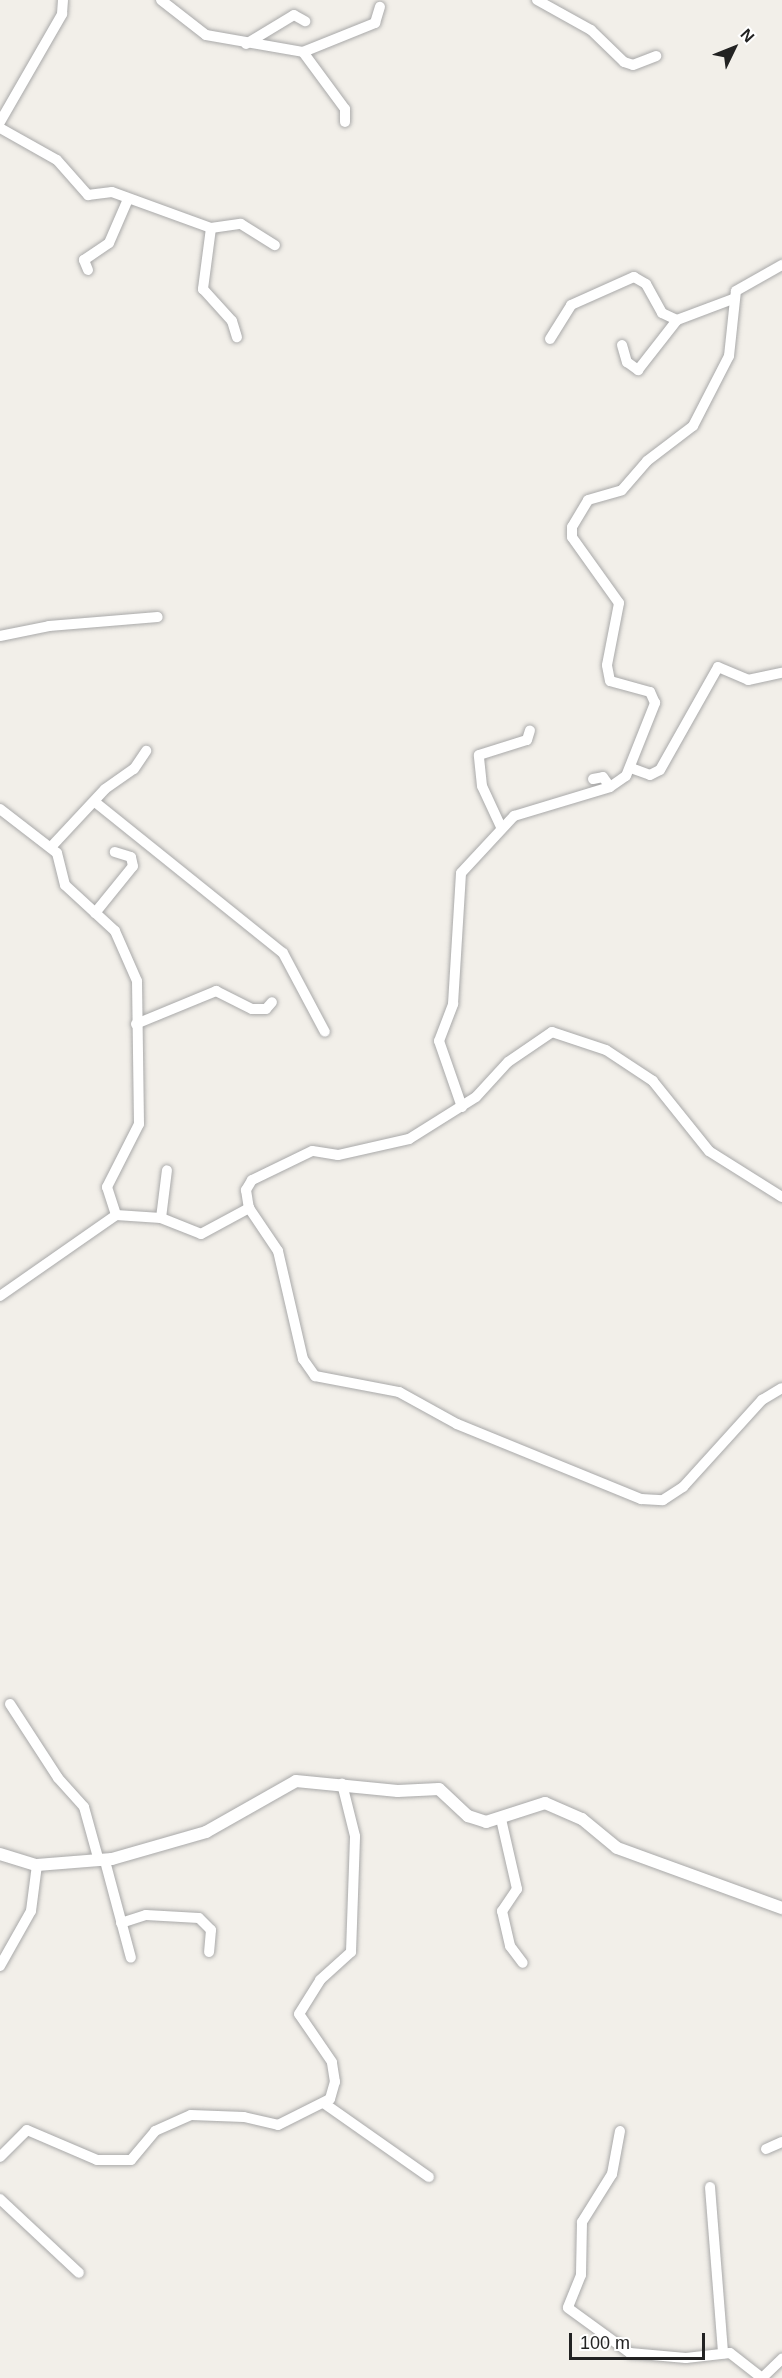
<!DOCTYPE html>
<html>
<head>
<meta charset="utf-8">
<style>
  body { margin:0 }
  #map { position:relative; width:782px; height:2378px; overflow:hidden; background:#f2efe9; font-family:Helvetica,sans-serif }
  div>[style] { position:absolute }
  .roads { filter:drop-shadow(0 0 2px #a9a9a9) drop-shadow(0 0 2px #a9a9a9) }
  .minor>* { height:10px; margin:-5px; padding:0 5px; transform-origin:5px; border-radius:5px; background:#fff }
  .tertiary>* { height:12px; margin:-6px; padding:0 6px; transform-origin:6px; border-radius:6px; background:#fff }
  span { translate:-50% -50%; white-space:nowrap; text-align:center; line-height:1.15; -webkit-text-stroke:5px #fff; paint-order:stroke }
  .north { position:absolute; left:704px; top:18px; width:60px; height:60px; -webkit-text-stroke:4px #fff; paint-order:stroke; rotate:47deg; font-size:16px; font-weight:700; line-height:24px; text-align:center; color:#222 }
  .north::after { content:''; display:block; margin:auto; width:21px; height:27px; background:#222; clip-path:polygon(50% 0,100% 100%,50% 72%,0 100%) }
  .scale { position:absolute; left:569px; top:2333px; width:136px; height:27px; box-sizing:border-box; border:3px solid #222; border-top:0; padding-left:8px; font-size:18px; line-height:21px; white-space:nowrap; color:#222; -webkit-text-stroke:4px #fff; paint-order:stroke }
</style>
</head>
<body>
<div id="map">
  <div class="roads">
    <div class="minor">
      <i style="left:161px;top:0;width:57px;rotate:37.9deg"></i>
      <i style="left:206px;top:35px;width:98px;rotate:9.9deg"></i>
      <i style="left:303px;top:52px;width:71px;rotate:53.6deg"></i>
      <i style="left:345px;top:109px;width:13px;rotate:90deg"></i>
      <i style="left:537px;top:0;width:62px;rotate:29.1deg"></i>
      <i style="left:591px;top:30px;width:46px;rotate:44.1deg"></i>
      <i style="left:624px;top:62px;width:9px;rotate:18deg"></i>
      <i style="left:633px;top:65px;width:25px;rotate:-21deg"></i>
      <i style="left:246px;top:44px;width:56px;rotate:-31.1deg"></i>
      <i style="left:294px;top:15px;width:13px;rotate:29deg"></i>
      <i style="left:303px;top:52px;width:78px;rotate:-21.9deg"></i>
      <i style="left:375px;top:23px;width:17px;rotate:-73deg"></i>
      <i style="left:0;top:122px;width:125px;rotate:-60.1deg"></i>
      <i style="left:62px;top:14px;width:14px;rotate:-86deg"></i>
      <i style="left:0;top:128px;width:65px;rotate:29.3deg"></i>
      <i style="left:57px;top:160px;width:47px;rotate:48.5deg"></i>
      <i style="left:88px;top:195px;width:24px;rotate:-7deg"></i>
      <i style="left:112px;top:192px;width:105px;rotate:20deg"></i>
      <i style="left:211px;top:228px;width:30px;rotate:-8deg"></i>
      <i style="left:241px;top:224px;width:40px;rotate:32deg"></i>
      <i style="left:211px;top:228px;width:62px;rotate:97.5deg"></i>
      <i style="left:203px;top:289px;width:43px;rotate:47.8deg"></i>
      <i style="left:232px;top:321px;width:17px;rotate:73deg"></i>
      <i style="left:88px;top:270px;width:11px;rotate:-112deg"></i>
      <i style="left:84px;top:260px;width:30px;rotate:-34deg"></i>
      <i style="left:109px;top:243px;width:48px;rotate:-66.6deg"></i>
      <i style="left:550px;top:339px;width:40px;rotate:-58deg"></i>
      <i style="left:571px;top:305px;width:69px;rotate:-24deg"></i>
      <i style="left:634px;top:277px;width:14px;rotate:30deg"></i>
      <i style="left:646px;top:284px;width:33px;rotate:61deg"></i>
      <i style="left:662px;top:313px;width:17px;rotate:25deg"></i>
      <i style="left:677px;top:320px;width:60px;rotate:-20.6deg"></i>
      <i style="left:622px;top:345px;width:18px;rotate:74deg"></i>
      <i style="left:627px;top:362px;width:14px;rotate:36deg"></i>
      <i style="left:638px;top:370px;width:63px;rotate:-52deg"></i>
      <i style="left:0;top:636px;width:50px;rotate:-11.5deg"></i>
      <i style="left:49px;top:626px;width:109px;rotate:-4.7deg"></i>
      <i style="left:631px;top:768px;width:20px;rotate:20deg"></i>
      <i style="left:650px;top:775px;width:11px;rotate:-27deg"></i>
      <i style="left:660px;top:770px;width:118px;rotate:-60.6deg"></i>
      <i style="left:718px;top:667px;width:33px;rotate:23deg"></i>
      <i style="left:748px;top:680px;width:35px;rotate:-12deg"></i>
      <i style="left:593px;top:779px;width:10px;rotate:-11deg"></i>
      <i style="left:603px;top:777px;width:12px;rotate:55deg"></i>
      <i style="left:95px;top:802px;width:241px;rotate:38.8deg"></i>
      <i style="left:283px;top:953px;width:89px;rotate:62deg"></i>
      <i style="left:0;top:809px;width:72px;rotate:37.7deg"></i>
      <i style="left:57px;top:853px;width:33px;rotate:76deg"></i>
      <i style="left:65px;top:885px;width:68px;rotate:42.6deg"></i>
      <i style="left:115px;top:931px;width:55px;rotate:66.3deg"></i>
      <i style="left:137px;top:981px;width:143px;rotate:89.2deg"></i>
      <i style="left:139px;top:1124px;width:71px;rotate:116.9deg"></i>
      <i style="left:107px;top:1187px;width:29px;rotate:72deg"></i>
      <i style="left:501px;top:827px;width:45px;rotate:-114.9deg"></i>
      <i style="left:482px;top:786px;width:31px;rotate:-96deg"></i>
      <i style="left:479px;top:755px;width:50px;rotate:-17.4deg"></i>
      <i style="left:527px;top:740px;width:10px;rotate:-73deg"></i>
      <i style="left:51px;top:847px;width:79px;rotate:-47deg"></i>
      <i style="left:105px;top:789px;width:35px;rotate:-35deg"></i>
      <i style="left:134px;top:769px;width:22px;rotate:-56deg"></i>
      <i style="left:95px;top:913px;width:60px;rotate:-51deg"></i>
      <i style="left:133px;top:866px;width:9px;rotate:-103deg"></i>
      <i style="left:131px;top:857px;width:17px;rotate:-163deg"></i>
      <i style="left:136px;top:1024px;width:87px;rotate:-22.4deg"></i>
      <i style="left:216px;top:991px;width:40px;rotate:26.6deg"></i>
      <i style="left:252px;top:1009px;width:14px"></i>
      <i style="left:266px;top:1009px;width:9px;rotate:-49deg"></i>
      <i style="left:462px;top:1107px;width:70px;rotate:-109.2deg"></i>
      <i style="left:439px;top:1041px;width:40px;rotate:-69deg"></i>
      <i style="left:453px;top:1004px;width:131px;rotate:-86.5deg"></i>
      <i style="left:461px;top:873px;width:78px;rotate:-47.1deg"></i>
      <i style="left:514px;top:816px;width:100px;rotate:-16.8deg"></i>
      <i style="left:610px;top:787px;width:19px;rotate:-35deg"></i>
      <i style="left:626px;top:776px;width:79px;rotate:-68.3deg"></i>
      <i style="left:655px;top:703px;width:12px;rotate:-114deg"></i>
      <i style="left:650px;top:692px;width:41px;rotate:-164.6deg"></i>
      <i style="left:610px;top:681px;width:16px;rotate:-101deg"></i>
      <i style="left:607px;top:665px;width:63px;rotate:-79deg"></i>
      <i style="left:619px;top:603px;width:81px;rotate:-125.5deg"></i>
      <i style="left:572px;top:537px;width:10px;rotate:-90deg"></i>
      <i style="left:572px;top:527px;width:31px;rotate:-59deg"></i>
      <i style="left:588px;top:500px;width:35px;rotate:-16deg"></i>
      <i style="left:622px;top:490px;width:38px;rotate:-49deg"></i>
      <i style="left:647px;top:461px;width:58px;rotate:-37.3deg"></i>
      <i style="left:693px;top:426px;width:79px;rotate:-62.8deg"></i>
      <i style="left:729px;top:356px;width:65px;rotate:-83.9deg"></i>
      <i style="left:736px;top:291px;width:53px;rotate:-29.5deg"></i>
      <i style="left:782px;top:1197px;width:86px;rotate:-147.8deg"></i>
      <i style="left:709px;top:1151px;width:90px;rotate:-128.7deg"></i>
      <i style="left:653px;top:1081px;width:56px;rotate:-146.6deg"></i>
      <i style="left:606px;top:1050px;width:57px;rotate:-161.6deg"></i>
      <i style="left:552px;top:1032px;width:53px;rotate:145.7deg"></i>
      <i style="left:508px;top:1062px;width:47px;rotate:132.4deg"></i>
      <i style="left:476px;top:1097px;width:79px;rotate:147.9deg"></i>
      <i style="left:409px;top:1139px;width:73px;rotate:167.3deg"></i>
      <i style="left:338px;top:1155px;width:26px;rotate:-171deg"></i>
      <i style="left:312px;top:1151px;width:67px;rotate:154.2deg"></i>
      <i style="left:252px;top:1180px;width:12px;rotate:121deg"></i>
      <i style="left:246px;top:1190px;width:18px;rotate:81deg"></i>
      <i style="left:249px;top:1208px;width:52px;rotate:56deg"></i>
      <i style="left:278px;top:1251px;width:111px;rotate:77deg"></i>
      <i style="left:303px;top:1359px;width:21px;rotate:55deg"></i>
      <i style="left:315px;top:1376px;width:86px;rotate:10.8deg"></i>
      <i style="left:399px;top:1392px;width:66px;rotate:28.9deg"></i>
      <i style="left:457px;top:1424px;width:199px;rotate:22.2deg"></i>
      <i style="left:641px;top:1499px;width:22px;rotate:3deg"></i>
      <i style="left:663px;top:1500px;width:24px;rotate:-33deg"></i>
      <i style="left:683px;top:1487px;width:118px;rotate:-47.8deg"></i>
      <i style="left:762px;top:1400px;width:23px;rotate:-31deg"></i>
      <i style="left:161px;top:1218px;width:48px;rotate:-82.9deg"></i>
      <i style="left:0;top:1296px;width:141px;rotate:-34.9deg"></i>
      <i style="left:116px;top:1215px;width:45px;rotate:3.8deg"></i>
      <i style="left:161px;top:1218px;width:43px;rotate:21.8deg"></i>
      <i style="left:201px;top:1234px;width:55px;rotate:-28.4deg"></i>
      <i style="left:10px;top:1704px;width:88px;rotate:57deg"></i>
      <i style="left:58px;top:1778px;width:39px;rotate:48deg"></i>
      <i style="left:84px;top:1807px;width:56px;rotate:74.5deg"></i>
      <i style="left:501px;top:1819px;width:72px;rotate:77.1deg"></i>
      <i style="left:517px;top:1889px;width:27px;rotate:124deg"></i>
      <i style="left:502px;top:1911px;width:36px;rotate:77deg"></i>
      <i style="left:510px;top:1946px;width:21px;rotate:53deg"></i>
      <i style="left:105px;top:1861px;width:100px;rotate:75deg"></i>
      <i style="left:121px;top:1923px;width:26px;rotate:-18deg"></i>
      <i style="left:146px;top:1915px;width:53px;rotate:3.2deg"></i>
      <i style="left:199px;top:1918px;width:17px;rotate:45deg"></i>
      <i style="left:211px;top:1930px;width:22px;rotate:95deg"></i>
      <i style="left:0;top:1966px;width:63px;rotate:-60.6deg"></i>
      <i style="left:31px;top:1911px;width:46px;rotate:-82.6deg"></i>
      <i style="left:325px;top:2104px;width:127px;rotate:35.1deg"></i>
      <i style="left:620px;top:2131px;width:44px;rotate:100.5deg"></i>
      <i style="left:612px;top:2174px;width:57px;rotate:122deg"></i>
      <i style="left:582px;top:2222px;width:53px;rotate:91.1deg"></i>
      <i style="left:581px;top:2275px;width:35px;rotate:112deg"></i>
      <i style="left:568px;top:2308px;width:77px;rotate:36deg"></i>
      <i style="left:630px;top:2353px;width:56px;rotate:5.1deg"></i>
      <i style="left:686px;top:2358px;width:44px;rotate:-6.5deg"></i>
      <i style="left:730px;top:2353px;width:41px;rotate:38deg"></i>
      <i style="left:766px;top:2149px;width:17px;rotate:-24deg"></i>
      <i style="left:0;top:2157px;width:38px;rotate:-45deg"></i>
      <i style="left:27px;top:2130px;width:76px;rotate:23.2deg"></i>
      <i style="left:97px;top:2160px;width:34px"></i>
      <i style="left:131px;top:2160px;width:38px;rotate:-50deg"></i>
      <i style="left:155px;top:2131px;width:39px;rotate:-24deg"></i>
      <i style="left:191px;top:2115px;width:53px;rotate:2.2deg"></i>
      <i style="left:244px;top:2117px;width:35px;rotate:13deg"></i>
      <i style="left:278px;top:2125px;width:58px;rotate:-26.6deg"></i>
      <i style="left:330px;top:2099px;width:18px;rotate:-74deg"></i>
      <i style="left:335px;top:2082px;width:20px;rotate:-99deg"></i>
      <i style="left:332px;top:2062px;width:58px;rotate:-124.5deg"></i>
      <i style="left:299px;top:2014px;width:40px;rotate:-58deg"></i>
      <i style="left:320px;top:1980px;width:42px;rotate:-42.1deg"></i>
      <i style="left:351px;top:1952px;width:116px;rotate:-88deg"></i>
      <i style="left:355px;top:1836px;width:54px;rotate:-104deg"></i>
      <i style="left:710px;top:2187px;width:167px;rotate:85.5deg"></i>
      <i style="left:0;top:2199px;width:108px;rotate:43.1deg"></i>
      <i style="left:762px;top:2378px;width:28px;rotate:-44deg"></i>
    </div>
    <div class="tertiary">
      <i style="left:0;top:1854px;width:39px;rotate:17deg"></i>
      <i style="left:37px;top:1865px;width:75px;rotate:-4.6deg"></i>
      <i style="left:112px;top:1859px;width:98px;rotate:-16deg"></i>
      <i style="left:206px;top:1832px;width:103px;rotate:-29.5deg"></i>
      <i style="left:296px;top:1781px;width:102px;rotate:5.6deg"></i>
      <i style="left:398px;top:1791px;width:41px;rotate:-2.8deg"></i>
      <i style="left:439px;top:1789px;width:40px;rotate:43deg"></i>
      <i style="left:468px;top:1816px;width:19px;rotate:18deg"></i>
      <i style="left:486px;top:1822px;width:62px;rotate:-17.9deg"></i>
      <i style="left:545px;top:1803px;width:40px;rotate:23.4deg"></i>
      <i style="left:582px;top:1819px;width:45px;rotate:39.6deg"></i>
      <i style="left:617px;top:1848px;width:176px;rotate:20deg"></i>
    </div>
  </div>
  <div class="north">N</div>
  <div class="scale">100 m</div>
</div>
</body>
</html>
